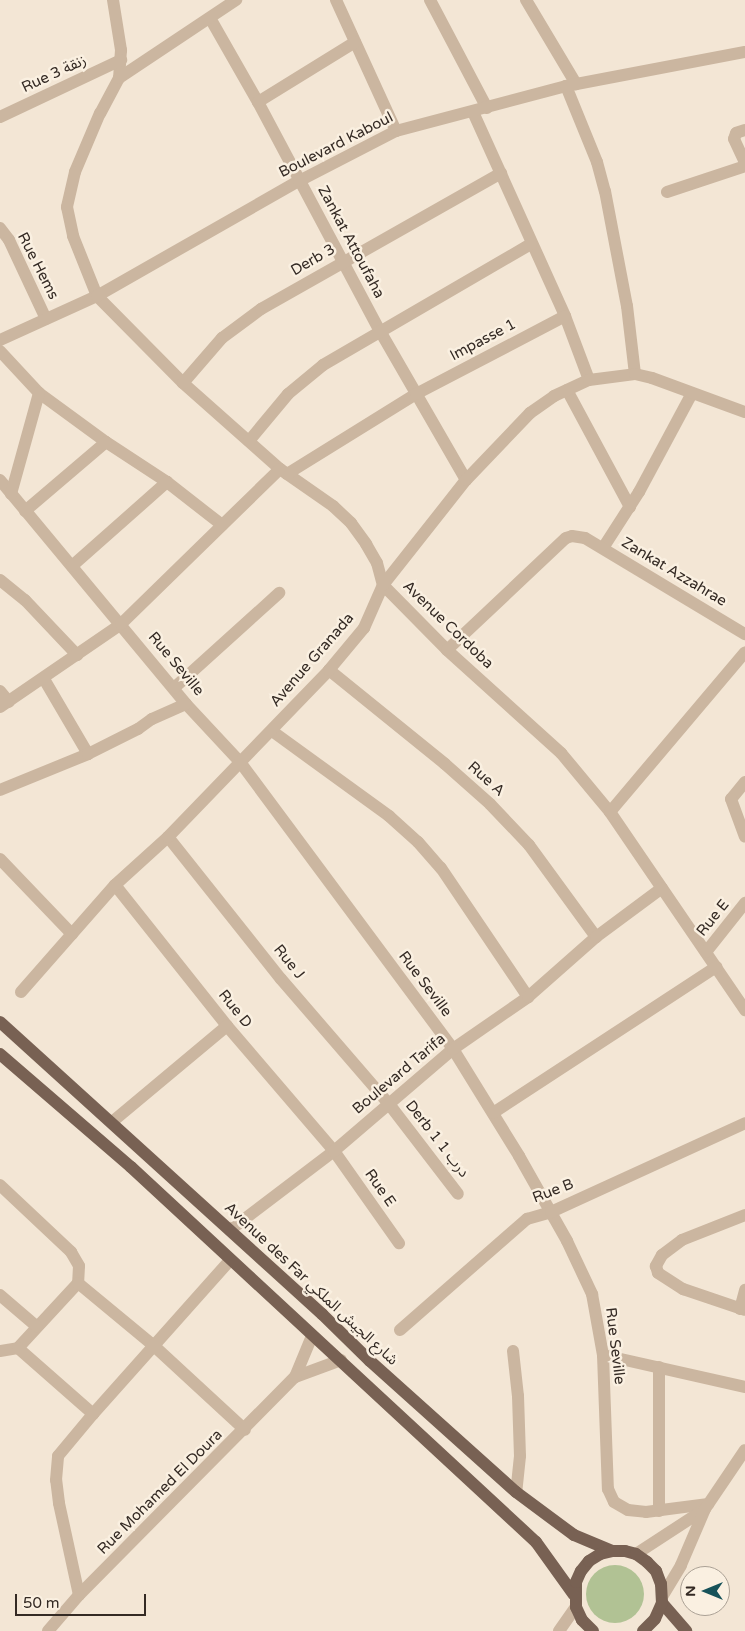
<!DOCTYPE html>
<html>
<head>
<meta charset="utf-8">
<style>
  body { margin:0 }
  #map { position:relative; width:745px; height:1631px; overflow:hidden; background:#f3e6d5; font-family:"Varela Round","Noto Sans Arabic",sans-serif }
  div>[style] { position:absolute }
  .green>* { inset:0; background:#b1c294 }
  .round { border-radius:50% }
  .minor>* { height:12px; margin:-6px; padding:0 6px; transform-origin:6px; border-radius:6px; background:#cbb6a0 }
  .major>* { height:12px; margin:-6px; padding:0 6px; transform-origin:6px; border-radius:6px; background:#786153 }
  span { translate:-50% -50%; white-space:nowrap; text-align:center; line-height:1.15; -webkit-text-stroke:5px #faf0e1; paint-order:stroke }
  .street-label { font-size:15px; color:#342a24 }
  .north { position:absolute; left:680px; top:1566px; width:50px; height:50px; box-sizing:border-box; background:#faf0e1; border:1px solid #aba195; border-radius:50%; rotate:270deg; font-size:14px; font-weight:700; line-height:20px; text-align:center; color:#342a24 }
  .north::after { content:''; display:block; margin:auto; width:18px; height:22px; background:#165259; clip-path:polygon(50% 0,100% 100%,50% 72%,0 100%) }
  .scale { position:absolute; left:15px; top:1594px; width:131px; height:22px; box-sizing:border-box; border:2px solid #342a24; border-top:0; padding-left:6px; font-size:15px; line-height:18px; white-space:nowrap; color:#342a24; -webkit-text-stroke:4px #faf0e1; paint-order:stroke }
</style>
</head>
<body>
<div id="map">
  <div class="green">
    <i class="round" style="left:586px;top:1565px;width:58px;height:58px"></i>
  </div>
  <div class="minor">
    <i style="left:113px;top:0;width:51px;rotate:80.9deg"></i>
    <i style="left:121px;top:50px;width:28px;rotate:94deg"></i>
    <i style="left:119px;top:78px;width:40px;rotate:118deg"></i>
    <i style="left:100px;top:113px;width:64px;rotate:113deg"></i>
    <i style="left:75px;top:172px;width:36px;rotate:103deg"></i>
    <i style="left:67px;top:207px;width:30px;rotate:78deg"></i>
    <i style="left:73px;top:236px;width:65px;rotate:68.2deg"></i>
    <i style="left:97px;top:296px;width:122px;rotate:45.3deg"></i>
    <i style="left:183px;top:383px;width:130px;rotate:41.6deg"></i>
    <i style="left:280px;top:469px;width:65px;rotate:34.9deg"></i>
    <i style="left:333px;top:506px;width:25px;rotate:43deg"></i>
    <i style="left:351px;top:523px;width:26px;rotate:54deg"></i>
    <i style="left:366px;top:544px;width:22px;rotate:60deg"></i>
    <i style="left:377px;top:563px;width:23px;rotate:75deg"></i>
    <i style="left:383px;top:585px;width:91px;rotate:45.4deg"></i>
    <i style="left:447px;top:650px;width:154px;rotate:42.1deg"></i>
    <i style="left:561px;top:753px;width:77px;rotate:50.3deg"></i>
    <i style="left:610px;top:812px;width:240px;rotate:55.7deg"></i>
    <i style="left:336px;top:0;width:144px;rotate:65.4deg"></i>
    <i style="left:430px;top:0;width:122px;rotate:62.2deg"></i>
    <i style="left:526px;top:0;width:98px;rotate:59.2deg"></i>
    <i style="left:210px;top:18px;width:97px;rotate:60.3deg"></i>
    <i style="left:258px;top:102px;width:259px;rotate:62deg"></i>
    <i style="left:380px;top:331px;width:172px;rotate:60deg"></i>
    <i style="left:119px;top:78px;width:141px;rotate:-33.7deg"></i>
    <i style="left:566px;top:86px;width:82px;rotate:67.8deg"></i>
    <i style="left:597px;top:162px;width:30px;rotate:75deg"></i>
    <i style="left:605px;top:191px;width:117px;rotate:79.2deg"></i>
    <i style="left:627px;top:306px;width:68px;rotate:83.3deg"></i>
    <i style="left:258px;top:102px;width:114px;rotate:-31.7deg"></i>
    <i style="left:473px;top:112px;width:224px;rotate:65.7deg"></i>
    <i style="left:565px;top:316px;width:68px;rotate:69.4deg"></i>
    <i style="left:0;top:117px;width:134px;rotate:-25.2deg"></i>
    <i style="left:745px;top:130px;width:9px;rotate:162deg"></i>
    <i style="left:736px;top:133px;width:6px;rotate:108deg"></i>
    <i style="left:734px;top:139px;width:26px;rotate:65deg"></i>
    <i style="left:667px;top:192px;width:82px;rotate:-18.4deg"></i>
    <i style="left:0;top:228px;width:15px;rotate:53deg"></i>
    <i style="left:9px;top:240px;width:87px;rotate:64.9deg"></i>
    <i style="left:0;top:340px;width:107px;rotate:-24.4deg"></i>
    <i style="left:97px;top:296px;width:232px;rotate:-29.7deg"></i>
    <i style="left:299px;top:181px;width:109px;rotate:-27.3deg"></i>
    <i style="left:396px;top:131px;width:176px;rotate:-14.8deg"></i>
    <i style="left:566px;top:86px;width:182px;rotate:-10.8deg"></i>
    <i style="left:0;top:351px;width:57px;rotate:47.1deg"></i>
    <i style="left:39px;top:393px;width:83px;rotate:36.2deg"></i>
    <i style="left:106px;top:442px;width:73px;rotate:33.3deg"></i>
    <i style="left:167px;top:482px;width:70px;rotate:38deg"></i>
    <i style="left:183px;top:383px;width:60px;rotate:-49.1deg"></i>
    <i style="left:222px;top:338px;width:49px;rotate:-36.6deg"></i>
    <i style="left:261px;top:309px;width:276px;rotate:-29.5deg"></i>
    <i style="left:567px;top:390px;width:133px;rotate:61.7deg"></i>
    <i style="left:249px;top:441px;width:61px;rotate:-50.3deg"></i>
    <i style="left:288px;top:394px;width:45px;rotate:-39.6deg"></i>
    <i style="left:323px;top:365px;width:241px;rotate:-30.2deg"></i>
    <i style="left:287px;top:474px;width:152px;rotate:-31.8deg"></i>
    <i style="left:416px;top:394px;width:168px;rotate:-27.6deg"></i>
    <i style="left:0;top:480px;width:291px;rotate:50.3deg"></i>
    <i style="left:186px;top:704px;width:79px;rotate:47deg"></i>
    <i style="left:240px;top:762px;width:357px;rotate:53.4deg"></i>
    <i style="left:453px;top:1049px;width:126px;rotate:58.3deg"></i>
    <i style="left:519px;top:1156px;width:98px;rotate:60.5deg"></i>
    <i style="left:567px;top:1241px;width:59px;rotate:64.7deg"></i>
    <i style="left:592px;top:1294px;width:62px;rotate:79.8deg"></i>
    <i style="left:603px;top:1355px;width:134px;rotate:87.9deg"></i>
    <i style="left:608px;top:1489px;width:14px;rotate:65deg"></i>
    <i style="left:614px;top:1502px;width:16px;rotate:30deg"></i>
    <i style="left:628px;top:1510px;width:18px;rotate:6deg"></i>
    <i style="left:646px;top:1512px;width:63px;rotate:-7.4deg"></i>
    <i style="left:11px;top:494px;width:105px;rotate:-74.5deg"></i>
    <i style="left:25px;top:511px;width:106px;rotate:-40.4deg"></i>
    <i style="left:603px;top:548px;width:67px;rotate:-57.3deg"></i>
    <i style="left:639px;top:492px;width:112px;rotate:-61.8deg"></i>
    <i style="left:72px;top:566px;width:127px;rotate:-41.5deg"></i>
    <i style="left:0;top:580px;width:32px;rotate:39deg"></i>
    <i style="left:25px;top:600px;width:76px;rotate:46.6deg"></i>
    <i style="left:447px;top:650px;width:163px;rotate:-43.3deg"></i>
    <i style="left:566px;top:538px;width:6px;rotate:-18deg"></i>
    <i style="left:572px;top:536px;width:13px;rotate:9deg"></i>
    <i style="left:585px;top:538px;width:187px;rotate:31deg"></i>
    <i style="left:329px;top:670px;width:149px;rotate:39deg"></i>
    <i style="left:445px;top:764px;width:60px;rotate:41.6deg"></i>
    <i style="left:490px;top:804px;width:57px;rotate:46.4deg"></i>
    <i style="left:529px;top:845px;width:114px;rotate:53.9deg"></i>
    <i style="left:44px;top:679px;width:87px;rotate:59.6deg"></i>
    <i style="left:174px;top:688px;width:142px;rotate:-42.1deg"></i>
    <i style="left:0;top:691px;width:14px;rotate:51deg"></i>
    <i style="left:0;top:707px;width:147px;rotate:-34.4deg"></i>
    <i style="left:121px;top:624px;width:222px;rotate:-44.3deg"></i>
    <i style="left:272px;top:731px;width:145px;rotate:36deg"></i>
    <i style="left:389px;top:816px;width:39px;rotate:42deg"></i>
    <i style="left:418px;top:842px;width:35px;rotate:49deg"></i>
    <i style="left:441px;top:868px;width:156px;rotate:56deg"></i>
    <i style="left:745px;top:782px;width:22px;rotate:129deg"></i>
    <i style="left:731px;top:799px;width:40px;rotate:69.8deg"></i>
    <i style="left:0;top:790px;width:95px;rotate:-22.2deg"></i>
    <i style="left:88px;top:754px;width:56px;rotate:-26.6deg"></i>
    <i style="left:138px;top:729px;width:17px;rotate:-36deg"></i>
    <i style="left:152px;top:719px;width:37px;rotate:-24deg"></i>
    <i style="left:610px;top:812px;width:209px;rotate:-49.8deg"></i>
    <i style="left:168px;top:837px;width:181px;rotate:51.5deg"></i>
    <i style="left:281px;top:979px;width:165px;rotate:49.2deg"></i>
    <i style="left:389px;top:1104px;width:113px;rotate:52.5deg"></i>
    <i style="left:0;top:859px;width:104px;rotate:46.2deg"></i>
    <i style="left:115px;top:885px;width:180px;rotate:51.5deg"></i>
    <i style="left:227px;top:1026px;width:165px;rotate:49.4deg"></i>
    <i style="left:334px;top:1151px;width:113px;rotate:54.8deg"></i>
    <i style="left:706px;top:952px;width:63px;rotate:-51.5deg"></i>
    <i style="left:21px;top:992px;width:142px;rotate:-48.7deg"></i>
    <i style="left:115px;top:885px;width:72px;rotate:-42.2deg"></i>
    <i style="left:168px;top:837px;width:232px;rotate:-46deg"></i>
    <i style="left:329px;top:670px;width:55px;rotate:-50.2deg"></i>
    <i style="left:364px;top:628px;width:47px;rotate:-66.2deg"></i>
    <i style="left:383px;top:585px;width:134px;rotate:-51.7deg"></i>
    <i style="left:466px;top:480px;width:93px;rotate:-46.3deg"></i>
    <i style="left:530px;top:413px;width:29px;rotate:-35deg"></i>
    <i style="left:554px;top:396px;width:38px;rotate:-25deg"></i>
    <i style="left:589px;top:380px;width:46px;rotate:-7.4deg"></i>
    <i style="left:635px;top:374px;width:17px;rotate:13deg"></i>
    <i style="left:652px;top:378px;width:99px;rotate:20.1deg"></i>
    <i style="left:493px;top:1113px;width:267px;rotate:-33.2deg"></i>
    <i style="left:112px;top:1122px;width:150px;rotate:-39.9deg"></i>
    <i style="left:0;top:1185px;width:98px;rotate:43.3deg"></i>
    <i style="left:71px;top:1252px;width:16px;rotate:60deg"></i>
    <i style="left:79px;top:1266px;width:17px;rotate:93deg"></i>
    <i style="left:78px;top:1283px;width:88px;rotate:132.7deg"></i>
    <i style="left:745px;top:1215px;width:68px;rotate:158.4deg"></i>
    <i style="left:682px;top:1240px;width:25px;rotate:143deg"></i>
    <i style="left:662px;top:1255px;width:13px;rotate:119deg"></i>
    <i style="left:656px;top:1266px;width:7px;rotate:74deg"></i>
    <i style="left:658px;top:1273px;width:30px;rotate:33deg"></i>
    <i style="left:683px;top:1289px;width:65px;rotate:18.7deg"></i>
    <i style="left:230px;top:1230px;width:131px;rotate:-37.2deg"></i>
    <i style="left:334px;top:1151px;width:157px;rotate:-40.6deg"></i>
    <i style="left:453px;top:1049px;width:91px;rotate:-34.7deg"></i>
    <i style="left:528px;top:997px;width:91px;rotate:-41.4deg"></i>
    <i style="left:596px;top:937px;width:82px;rotate:-36.6deg"></i>
    <i style="left:78px;top:1283px;width:97px;rotate:39.6deg"></i>
    <i style="left:153px;top:1345px;width:125px;rotate:42.7deg"></i>
    <i style="left:0;top:1295px;width:48px;rotate:40.7deg"></i>
    <i style="left:740px;top:1309px;width:20px;rotate:-75deg"></i>
    <i style="left:400px;top:1330px;width:169px;rotate:-41.2deg"></i>
    <i style="left:527px;top:1219px;width:25px;rotate:-16deg"></i>
    <i style="left:551px;top:1212px;width:213px;rotate:-24.6deg"></i>
    <i style="left:0;top:1351px;width:18px;rotate:-9deg"></i>
    <i style="left:18px;top:1348px;width:100px;rotate:41.3deg"></i>
    <i style="left:513px;top:1351px;width:45px;rotate:83.7deg"></i>
    <i style="left:518px;top:1396px;width:60px;rotate:88.1deg"></i>
    <i style="left:520px;top:1456px;width:36px;rotate:96deg"></i>
    <i style="left:603px;top:1355px;width:146px;rotate:12.7deg"></i>
    <i style="left:659px;top:1367px;width:144px;rotate:90deg"></i>
    <i style="left:295px;top:1377px;width:49px;rotate:-20.3deg"></i>
    <i style="left:636px;top:1554px;width:82px;rotate:-33.1deg"></i>
    <i style="left:79px;top:1595px;width:94px;rotate:-102.3deg"></i>
    <i style="left:59px;top:1503px;width:23px;rotate:-97deg"></i>
    <i style="left:56px;top:1480px;width:24px;rotate:-85deg"></i>
    <i style="left:58px;top:1456px;width:55px;rotate:-50.2deg"></i>
    <i style="left:93px;top:1414px;width:206px;rotate:-48.3deg"></i>
    <i style="left:662px;top:1597px;width:37px;rotate:-59deg"></i>
    <i style="left:681px;top:1565px;width:61px;rotate:-66.8deg"></i>
    <i style="left:705px;top:1509px;width:71px;rotate:-55.9deg"></i>
    <i style="left:48px;top:1631px;width:48px;rotate:-49.3deg"></i>
    <i style="left:79px;top:1595px;width:307px;rotate:-45.3deg"></i>
    <i style="left:295px;top:1377px;width:44px;rotate:-67.5deg"></i>
    <i style="left:559px;top:1631px;width:29px;rotate:-55deg"></i>
  </div>
  <div class="major">
    <i style="left:0;top:1022px;width:435px;rotate:42.2deg"></i>
    <i style="left:322px;top:1314px;width:67px;rotate:44.4deg"></i>
    <i style="left:370px;top:1361px;width:196px;rotate:41.9deg"></i>
    <i style="left:516px;top:1492px;width:72px;rotate:36.6deg"></i>
    <i style="left:574px;top:1535px;width:41px;rotate:22.8deg"></i>
    <i style="left:0;top:1054px;width:173px;rotate:40.8deg"></i>
    <i style="left:131px;top:1167px;width:552px;rotate:42.8deg"></i>
    <i style="left:536px;top:1542px;width:65px;rotate:54.4deg"></i>
    <i style="left:662px;top:1603px;width:37px;rotate:49deg"></i>
    <i style="left:593px;top:1631px;width:16px;rotate:-135deg"></i>
    <i style="left:582px;top:1620px;width:14px;rotate:-115deg"></i>
    <i style="left:576px;top:1607px;width:25px;rotate:-90deg"></i>
    <i style="left:576px;top:1582px;width:12px;rotate:-66deg"></i>
    <i style="left:581px;top:1571px;width:13px;rotate:-51deg"></i>
    <i style="left:589px;top:1561px;width:13px;rotate:-32deg"></i>
    <i style="left:600px;top:1554px;width:12px;rotate:-14deg"></i>
    <i style="left:612px;top:1551px;width:13px"></i>
    <i style="left:625px;top:1551px;width:11px;rotate:15deg"></i>
    <i style="left:636px;top:1554px;width:14px;rotate:36deg"></i>
    <i style="left:647px;top:1562px;width:13px;rotate:45deg"></i>
    <i style="left:656px;top:1571px;width:14px;rotate:69deg"></i>
    <i style="left:661px;top:1584px;width:19px;rotate:87deg"></i>
    <i style="left:662px;top:1603px;width:17px;rotate:114deg"></i>
    <i style="left:655px;top:1619px;width:17px;rotate:135deg"></i>
  </div>
  <div class="street-label">
    <span style="left:54px;top:74px;rotate:-25deg">Rue 3 زنقة</span>
    <span style="left:336px;top:145px;rotate:-27deg">Boulevard Kaboul</span>
    <span style="left:351px;top:242px;rotate:62deg">Zankat Attoufaha</span>
    <span style="left:313px;top:260px;rotate:-30deg">Derb 3</span>
    <span style="left:38px;top:266px;rotate:63deg">Rue Hems</span>
    <span style="left:483px;top:340px;rotate:-28deg">Impasse 1</span>
    <span style="left:674px;top:572px;rotate:31deg">Zankat Azzahrae</span>
    <span style="left:448px;top:625px;rotate:44deg">Avenue Cordoba</span>
    <span style="left:312px;top:660px;rotate:-49deg">Avenue Granada</span>
    <span style="left:176px;top:664px;rotate:50deg">Rue Seville</span>
    <span style="left:486px;top:779px;rotate:42deg">Rue A</span>
    <span style="left:713px;top:918px;rotate:-51deg">Rue E</span>
    <span style="left:289px;top:962px;rotate:51deg">Rue J</span>
    <span style="left:425px;top:984px;rotate:53deg">Rue Seville</span>
    <span style="left:235px;top:1009px;rotate:51deg">Rue D</span>
    <span style="left:399px;top:1074px;rotate:-40deg">Boulevard Tarifa</span>
    <span style="left:437px;top:1139px;rotate:52deg">Derb 1 درب 1</span>
    <span style="left:380px;top:1188px;rotate:55deg">Rue E</span>
    <span style="left:553px;top:1191px;rotate:-21deg">Rue B</span>
    <span style="left:311px;top:1284px;rotate:43deg">Avenue des Far شارع الجيش الملكي</span>
    <span style="left:615px;top:1346px;rotate:83deg">Rue Seville</span>
    <span style="left:160px;top:1492px;rotate:-45deg">Rue Mohamed El Doura</span>
  </div>
  <div class="north">N</div>
  <div class="scale">50 m</div>
</div>
</body>
</html>
